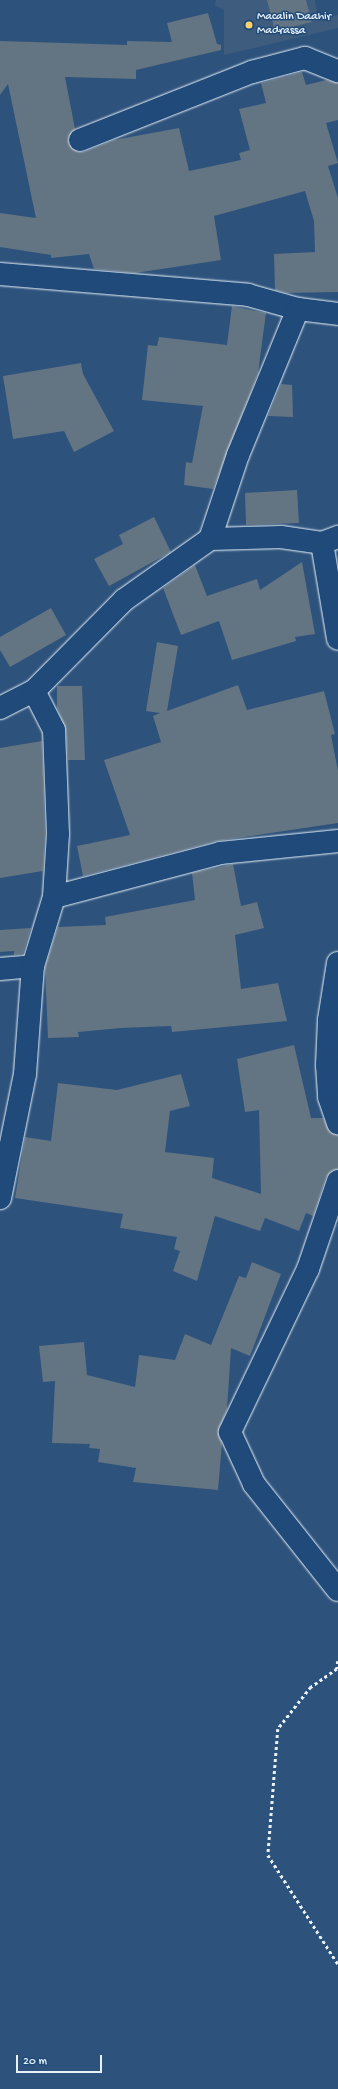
<!DOCTYPE html>
<html>
<head>
<meta charset="utf-8">
<style>
  body { margin:0 }
  #map { position:relative; width:338px; height:2089px; overflow:hidden; background:#2d527c; font-family:"Gochi Hand",sans-serif }
  div>[style] { position:absolute }
  .built>* { inset:0; background:#3d5c7e }
  .building>* { inset:0; background:#637483 }
  .path>* { height:2.5px; margin-top:-1.25px; transform-origin:0; background:repeating-linear-gradient(90deg,#e8f1f8 0 3px,transparent 0 6px) }
  .roads { filter:drop-shadow(0 0 1px #e8f1f8) drop-shadow(0 0 1px #e8f1f8) }
  .minor>* { height:22px; margin:-11px; padding:0 11px; transform-origin:11px; border-radius:11px; background:#1f4a7a }
  .dots>* { width:11px; height:11px; translate:-50% -50%; box-sizing:border-box; border:2px solid #1f4a7a; border-radius:50% }
  span { translate:-50% -50%; white-space:nowrap; text-align:center; line-height:1.15; -webkit-text-stroke:3px #1f4a7a; paint-order:stroke }
  .poi-label { font-size:12px; color:#e8f1f8 }
  .left { translate:0 -50%; text-align:left }
  .scale { position:absolute; left:16px; top:2055px; width:86px; height:18px; box-sizing:border-box; border:2px solid #e8f1f8; border-top:0; padding-left:5px; font-size:12px; line-height:14px; white-space:nowrap; color:#e8f1f8; -webkit-text-stroke:3px #1f4a7a; paint-order:stroke }
</style>
</head>
<body>
<div id="map">
  <div class="built">
    <i style="clip-path:polygon(216px 0,267px 0,312px 22px,306px 0,315px 0,318px 18px,338px 15px,338px 28px,224px 55px,224px 9px,215px 6px)"></i>
  </div>
  <div class="building">
    <i style="clip-path:polygon(267px 0,306px 0,312px 22px,275px 31px)"></i>
    <i style="clip-path:polygon(208px 13px,217px 44px,221px 45px,221px 50px,136px 70px,136px 79px,65px 77px,75px 129px,68px 138px,69px 145px,78px 152px,84px 152px,114px 140px,179px 128px,189px 171px,241px 160px,239px 153px,250px 150px,239px 109px,266px 103px,261px 83px,302px 72px,306px 85px,326px 80px,338px 83px,338px 120px,326px 123px,338px 163px,328px 166px,338px 198px,338px 292px,287px 293px,275px 290px,274px 254px,315px 252px,314px 221px,305px 191px,214px 216px,221px 260px,135px 273px,94px 269px,89px 254px,51px 258px,51px 255px,0 247px,0 213px,36px 218px,8px 84px,0 95px,0 41px,127px 45px,127px 41px,172px 42px,167px 23px)"></i>
    <i style="clip-path:polygon(232px 306px,266px 313px,258px 373px,213px 489px,184px 485px,186px 462px,192px 463px,203px 406px,142px 400px,148px 345px,157px 346px,159px 337px,227px 345px)"></i>
    <i style="clip-path:polygon(81px 363px,83px 374px,114px 431px,74px 452px,64px 431px,13px 439px,3px 376px)"></i>
    <i style="clip-path:polygon(281px 384px,292px 385px,293px 417px,268px 416px)"></i>
    <i style="clip-path:polygon(297px 490px,299px 523px,246px 525px,245px 493px)"></i>
    <i style="clip-path:polygon(154px 517px,171px 552px,109px 586px,94px 559px,123px 544px,119px 535px)"></i>
    <i style="clip-path:polygon(302px 562px,315px 634px,295px 637px,296px 641px,232px 660px,219px 621px,181px 635px,163px 588px,195px 565px,207px 596px,257px 579px,260px 590px)"></i>
    <i style="clip-path:polygon(51px 608px,66px 635px,10px 667px,0 650px,0 637px)"></i>
    <i style="clip-path:polygon(157px 642px,178px 646px,167px 711px,238px 685px,247px 710px,324px 691px,335px 734px,331px 735px,338px 771px,338px 823px,217px 841px,83px 876px,77px 846px,130px 835px,104px 760px,161px 742px,153px 716px,160px 713px,146px 711px)"></i>
    <i style="clip-path:polygon(57px 686px,82px 686px,85px 760px,68px 760px,66px 730px,57px 708px)"></i>
    <i style="clip-path:polygon(42px 741px,45px 834px,43px 871px,0 878px,0 748px)"></i>
    <i style="clip-path:polygon(233px 864px,241px 906px,257px 902px,264px 928px,235px 935px,241px 989px,278px 983px,287px 1021px,172px 1032px,171px 1026px,121px 1028px,78px 1032px,79px 1037px,48px 1038px,45px 968px,58px 927px,106px 925px,105px 917px,195px 900px,192px 873px)"></i>
    <i style="clip-path:polygon(31px 928px,23px 954px,14px 955px,14px 951px,0 952px,0 930px)"></i>
    <i style="clip-path:polygon(294px 1045px,311px 1118px,323px 1118px,330px 1132px,338px 1135px,338px 1169px,326px 1177px,313px 1216px,306px 1213px,299px 1231px,265px 1218px,260px 1231px,215px 1216px,197px 1281px,173px 1271px,180px 1251px,174px 1249px,177px 1237px,120px 1228px,123px 1214px,15px 1198px,25px 1137px,51px 1141px,58px 1083px,117px 1090px,181px 1074px,190px 1106px,170px 1111px,165px 1152px,214px 1158px,212px 1178px,261px 1194px,259px 1110px,245px 1112px,237px 1059px)"></i>
    <i style="clip-path:polygon(252px 1262px,281px 1274px,250px 1356px,231px 1348px,227px 1409px,218px 1432px,222px 1443px,218px 1490px,133px 1482px,136px 1468px,98px 1462px,100px 1449px,89px 1448px,90px 1444px,52px 1443px,55px 1381px,43px 1382px,39px 1346px,84px 1342px,87px 1375px,135px 1387px,139px 1355px,175px 1360px,185px 1334px,211px 1345px,239px 1276px,246px 1278px)"></i>
  </div>
  <div class="path">
    <i style="left:338px;top:1661px;width:8px;rotate:97deg"></i>
    <i style="left:337px;top:1669px;width:32px;rotate:145deg"></i>
    <i style="left:311px;top:1687px;width:53px;rotate:128.2deg"></i>
    <i style="left:278px;top:1729px;width:126px;rotate:94.5deg"></i>
    <i style="left:268px;top:1855px;width:130px;rotate:57.3deg"></i>
  </div>
  <div class="roads">
    <div class="minor">
      <i style="left:80px;top:140px;width:185px;rotate:-21.6deg"></i>
      <i style="left:252px;top:72px;width:55px;rotate:-14.8deg"></i>
      <i style="left:305px;top:58px;width:35px;rotate:22deg"></i>
      <i style="left:0;top:274px;width:249px;rotate:4.8deg"></i>
      <i style="left:248px;top:295px;width:52px;rotate:15.6deg"></i>
      <i style="left:298px;top:309px;width:40px;rotate:7.1deg"></i>
      <i style="left:210px;top:539px;width:89px;rotate:-71.6deg"></i>
      <i style="left:238px;top:455px;width:158px;rotate:-67.7deg"></i>
      <i style="left:322px;top:543px;width:97px;rotate:80.5deg"></i>
      <i style="left:0;top:708px;width:38px;rotate:-27deg"></i>
      <i style="left:34px;top:691px;width:128px;rotate:-45.3deg"></i>
      <i style="left:124px;top:600px;width:105px;rotate:-35.3deg"></i>
      <i style="left:210px;top:539px;width:71px;rotate:-1.6deg"></i>
      <i style="left:281px;top:537px;width:41px;rotate:8.3deg"></i>
      <i style="left:322px;top:543px;width:17px;rotate:-21deg"></i>
      <i style="left:54px;top:897px;width:172px;rotate:-14.8deg"></i>
      <i style="left:220px;top:853px;width:119px;rotate:-5.8deg"></i>
      <i style="left:338px;top:963px;width:58px;rotate:99deg"></i>
      <i style="left:329px;top:1020px;width:45px;rotate:92.5deg"></i>
      <i style="left:327px;top:1065px;width:32px;rotate:86deg"></i>
      <i style="left:329px;top:1097px;width:28px;rotate:71deg"></i>
      <i style="left:0;top:969px;width:33px;rotate:-5deg"></i>
      <i style="left:338px;top:1181px;width:93px;rotate:108.8deg"></i>
      <i style="left:308px;top:1269px;width:181px;rotate:115.6deg"></i>
      <i style="left:230px;top:1432px;width:57px;rotate:65.2deg"></i>
      <i style="left:254px;top:1484px;width:135px;rotate:51.6deg"></i>
      <i style="left:0;top:1198px;width:126px;rotate:-78.6deg"></i>
      <i style="left:25px;top:1074px;width:108px;rotate:-85.8deg"></i>
      <i style="left:33px;top:966px;width:72px;rotate:-73.1deg"></i>
      <i style="left:54px;top:897px;width:63px;rotate:-86.4deg"></i>
      <i style="left:58px;top:834px;width:104px;rotate:-92.2deg"></i>
      <i style="left:54px;top:730px;width:44px;rotate:-117.1deg"></i>
    </div>
  </div>
  <div class="dots">
    <i style="left:249px;top:25px;background:#ffd166"></i>
  </div>
  <div class="poi-label">
    <span class="left" style="left:257px;top:25px">Macalin Daahir<br>Madrassa</span>
  </div>
  <div class="scale">20 m</div>
</div>
</body>
</html>
